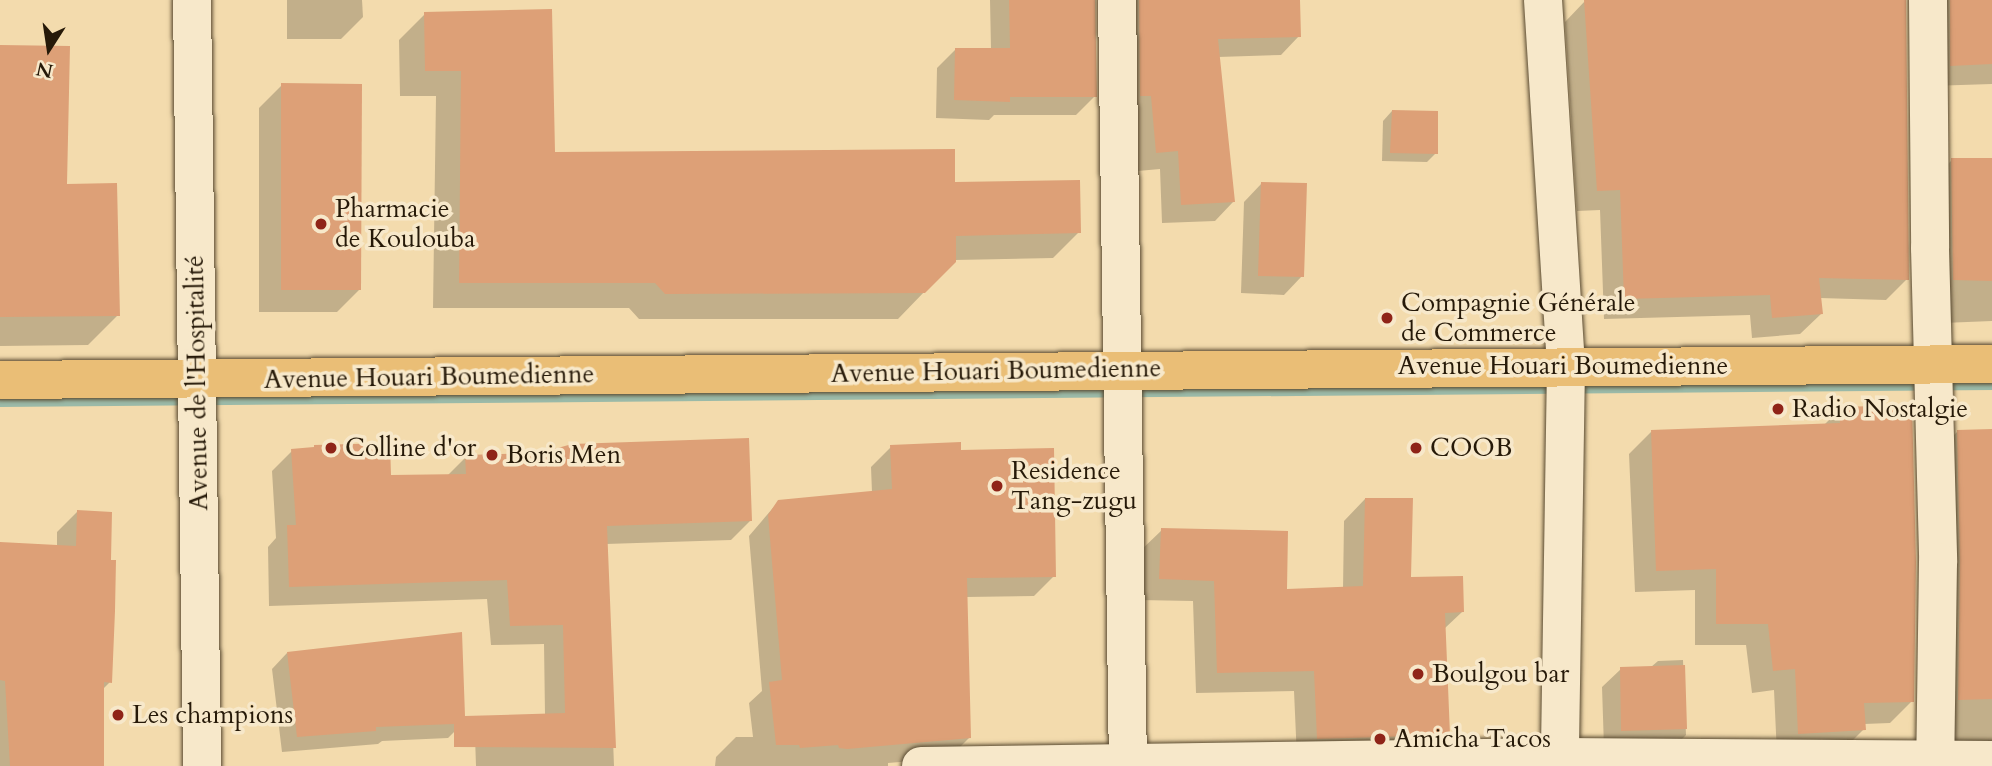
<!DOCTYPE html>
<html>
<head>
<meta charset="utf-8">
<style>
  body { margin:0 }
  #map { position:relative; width:1992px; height:766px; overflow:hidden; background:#f3dbad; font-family:Cardo,serif }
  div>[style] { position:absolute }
  .shadow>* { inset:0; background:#0003 }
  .stream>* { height:12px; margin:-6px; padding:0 6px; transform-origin:6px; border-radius:6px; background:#9bbba9 }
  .building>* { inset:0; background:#dda077 }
  .roads { filter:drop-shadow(0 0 2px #594a31) drop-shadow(0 0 2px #594a31) }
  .minor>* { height:38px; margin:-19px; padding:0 19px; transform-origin:19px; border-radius:19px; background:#f7e8ca }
  .major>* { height:38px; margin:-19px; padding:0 19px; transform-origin:19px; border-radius:19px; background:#eabe76 }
  .dots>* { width:19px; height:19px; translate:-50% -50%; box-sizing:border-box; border:4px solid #f7e8ca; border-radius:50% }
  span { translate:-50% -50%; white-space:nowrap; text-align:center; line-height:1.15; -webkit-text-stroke:7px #f7e8ca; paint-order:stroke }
  .poi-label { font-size:26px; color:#261908 }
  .left { translate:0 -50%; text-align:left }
  .street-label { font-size:26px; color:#261908 }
  .north { position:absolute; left:14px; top:14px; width:70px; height:70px; -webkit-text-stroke:5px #f7e8ca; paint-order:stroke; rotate:192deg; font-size:19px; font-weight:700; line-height:28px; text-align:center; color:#261908 }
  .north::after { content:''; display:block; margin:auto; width:24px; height:32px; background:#261908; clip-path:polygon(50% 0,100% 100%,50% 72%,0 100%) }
</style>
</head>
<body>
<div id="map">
  <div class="shadow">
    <i style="clip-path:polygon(287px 0,362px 0,363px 17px,341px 39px,287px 39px)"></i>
    <i style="clip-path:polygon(990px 0,1096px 0,1095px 96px,1076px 115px,994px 115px,989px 120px,936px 118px,937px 68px,956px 49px,991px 50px)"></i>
    <i style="clip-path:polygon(1109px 0,1298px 0,1299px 36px,1281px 55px,1218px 57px,1233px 202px,1215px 221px,1162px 223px,1160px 169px,1138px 171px)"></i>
    <i style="clip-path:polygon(1904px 0,1907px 279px,1886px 300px,1820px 298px,1821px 314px,1800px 334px,1752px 338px,1750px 315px,1604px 319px,1600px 210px,1577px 211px,1565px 22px,1585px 1px)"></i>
    <i style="clip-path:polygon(1913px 0,1992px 0,1992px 84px,1930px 86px)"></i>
    <i style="clip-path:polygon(425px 14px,553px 153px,1079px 232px,1053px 258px,955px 260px,898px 319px,639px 319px,629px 308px,433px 308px,436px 96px,400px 96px,399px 40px)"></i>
    <i style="clip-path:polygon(0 47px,65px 186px,118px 315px,88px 345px,0 346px)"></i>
    <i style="clip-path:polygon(282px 85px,360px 289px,337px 312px,259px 312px,259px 108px)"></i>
    <i style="clip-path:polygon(1392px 111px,1436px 153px,1427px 162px,1382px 161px,1383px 121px)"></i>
    <i style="clip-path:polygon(1992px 159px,1992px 321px,1943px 323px,1934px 178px,1952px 160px)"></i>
    <i style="clip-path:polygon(1262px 183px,1302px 276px,1284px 295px,1241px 293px,1244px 202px)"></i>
    <i style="clip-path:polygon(1840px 409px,1912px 701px,1890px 723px,1864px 724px,1864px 729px,1842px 751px,1777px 755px,1774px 690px,1752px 693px,1746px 645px,1695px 645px,1695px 590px,1635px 592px,1629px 454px,1651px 432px,1823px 426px)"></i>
    <i style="clip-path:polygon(1992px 431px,1992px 766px,1947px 759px,1935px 455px,1957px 432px)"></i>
    <i style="clip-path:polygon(891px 447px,959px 452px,1054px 576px,1034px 596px,966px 597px,969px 738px,949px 758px,888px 763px,888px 766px,715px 766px,716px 757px,736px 737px,753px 737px,749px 703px,762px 691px,749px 536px,778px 502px,872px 493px,871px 467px)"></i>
    <i style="clip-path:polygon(292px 451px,389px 477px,447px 476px,466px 457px,751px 520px,731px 540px,606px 544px,614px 766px,476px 766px,475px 737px,545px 715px,544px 644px,491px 645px,487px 599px,269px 606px,268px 547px,276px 538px,272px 471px)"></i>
    <i style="clip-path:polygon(1365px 499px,1410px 579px,1462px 612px,1444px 629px,1449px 734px,1427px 755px,1297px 759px,1294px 691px,1196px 693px,1193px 601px,1139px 600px,1140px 551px,1162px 530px,1285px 591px,1343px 589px,1344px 521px)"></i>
    <i style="clip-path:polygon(77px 512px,110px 682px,102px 690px,102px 766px,0 766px,0 544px,57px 546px,57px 532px)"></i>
    <i style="clip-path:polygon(287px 653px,463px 723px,448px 738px,382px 741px,378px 744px,282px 752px,272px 669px)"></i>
    <i style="clip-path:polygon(1683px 660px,1686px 735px,1667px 754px,1604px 748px,1602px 687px,1621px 669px,1651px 667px,1658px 661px)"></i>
  </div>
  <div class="stream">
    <i style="left:0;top:401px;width:1992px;rotate:-0.49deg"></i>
  </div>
  <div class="building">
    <i style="clip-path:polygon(1009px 0,1095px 0,1097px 97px,1010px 97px,1010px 102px,954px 100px,955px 48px,1010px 48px)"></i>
    <i style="clip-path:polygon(1139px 0,1300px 0,1301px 37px,1218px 39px,1235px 202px,1181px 205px,1178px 151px,1156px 153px,1151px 96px,1140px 96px)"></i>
    <i style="clip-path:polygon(1584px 0,1906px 0,1909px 280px,1819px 278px,1823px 314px,1772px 318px,1770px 295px,1624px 299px,1620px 190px,1597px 191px)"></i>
    <i style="clip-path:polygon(1950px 0,1992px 0,1992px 64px,1950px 66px)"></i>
    <i style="clip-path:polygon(552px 9px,555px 152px,955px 149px,955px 182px,1080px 180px,1081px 233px,956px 236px,956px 262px,925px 293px,665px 294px,655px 283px,459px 283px,461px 71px,425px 71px,424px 12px)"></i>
    <i style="clip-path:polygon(0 45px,70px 46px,67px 184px,117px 183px,120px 316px,0 317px)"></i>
    <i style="clip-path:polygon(281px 83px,362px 84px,361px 290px,281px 290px)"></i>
    <i style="clip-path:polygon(1392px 110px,1438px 111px,1438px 154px,1390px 153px)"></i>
    <i style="clip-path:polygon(1951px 158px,1992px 158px,1992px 281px,1953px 280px)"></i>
    <i style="clip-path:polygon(1261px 182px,1307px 183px,1304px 277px,1258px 276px)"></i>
    <i style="clip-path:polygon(1912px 405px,1916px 562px,1914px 702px,1864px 703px,1866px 730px,1798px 734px,1795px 669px,1773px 671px,1768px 624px,1716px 624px,1716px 569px,1656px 571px,1651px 430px,1840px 423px,1839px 407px)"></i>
    <i style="clip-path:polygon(1992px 429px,1992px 699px,1958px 700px,1960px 562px,1957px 430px)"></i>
    <i style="clip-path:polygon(749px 438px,752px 521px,607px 526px,616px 748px,454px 747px,454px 724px,376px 727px,376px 731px,297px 737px,287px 652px,462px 632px,465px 716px,565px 713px,563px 625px,510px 626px,507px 580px,289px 587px,287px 525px,296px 525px,291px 449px,314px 447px,314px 445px,390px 443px,391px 475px,466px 474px,465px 455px,540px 453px,572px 444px)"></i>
    <i style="clip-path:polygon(961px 442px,961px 450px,1054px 448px,1056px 577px,967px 578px,971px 738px,847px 749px,839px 748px,838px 745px,800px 748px,799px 745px,776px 745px,769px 682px,782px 680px,768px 515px,778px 500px,892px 489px,890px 445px)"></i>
    <i style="clip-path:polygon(1365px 498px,1413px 498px,1411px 577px,1463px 576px,1464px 612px,1445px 613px,1450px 735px,1317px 739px,1314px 671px,1217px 673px,1214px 581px,1159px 579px,1161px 528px,1288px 531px,1287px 589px,1363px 586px)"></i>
    <i style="clip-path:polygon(77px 510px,112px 512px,111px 560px,116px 560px,115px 611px,112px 683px,104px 682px,104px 766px,10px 766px,5px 681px,0 680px,0 542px,76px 546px)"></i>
    <i style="clip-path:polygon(1685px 665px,1687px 729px,1621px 731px,1620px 667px)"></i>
  </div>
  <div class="roads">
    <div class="minor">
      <i style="left:192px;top:0;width:766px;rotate:89.25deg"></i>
      <i style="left:1117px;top:0;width:766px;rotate:89.18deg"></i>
      <i style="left:1543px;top:0;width:367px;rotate:86.4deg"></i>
      <i style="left:1566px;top:366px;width:400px;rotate:90.9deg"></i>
      <i style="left:1928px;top:0;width:248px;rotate:89.5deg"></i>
      <i style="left:1930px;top:248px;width:314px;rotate:88.5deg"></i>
      <i style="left:1938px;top:562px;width:204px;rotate:90.8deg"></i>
      <i style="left:921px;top:766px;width:639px;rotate:-0.81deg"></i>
      <i style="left:1560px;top:757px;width:432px;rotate:0.4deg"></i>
    </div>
    <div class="major">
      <i style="left:0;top:380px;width:1992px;rotate:-0.46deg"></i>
    </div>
  </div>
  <div class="dots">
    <i style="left:321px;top:224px;background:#8f2418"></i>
    <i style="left:1387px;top:318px;background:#8f2418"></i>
    <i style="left:1778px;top:409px;background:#8f2418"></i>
    <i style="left:331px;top:448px;background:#8f2418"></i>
    <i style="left:1416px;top:448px;background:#8f2418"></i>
    <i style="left:492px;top:455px;background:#8f2418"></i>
    <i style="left:997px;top:486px;background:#8f2418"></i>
    <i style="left:1418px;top:674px;background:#8f2418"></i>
    <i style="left:118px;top:715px;background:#8f2418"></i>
    <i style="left:1380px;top:739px;background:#8f2418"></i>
  </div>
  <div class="poi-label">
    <span class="left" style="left:335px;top:224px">Pharmacie<br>de Koulouba</span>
    <span class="left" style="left:1401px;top:318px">Compagnie Générale<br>de Commerce</span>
    <span class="left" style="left:1792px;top:409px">Radio Nostalgie</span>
    <span class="left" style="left:345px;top:448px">Colline d'or</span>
    <span class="left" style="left:1430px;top:448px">COOB</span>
    <span class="left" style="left:506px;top:455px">Boris Men</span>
    <span class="left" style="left:1011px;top:486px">Residence<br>Tang-zugu</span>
    <span class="left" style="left:1432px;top:674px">Boulgou bar</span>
    <span class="left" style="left:132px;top:715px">Les champions</span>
    <span class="left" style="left:1394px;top:739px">Amicha Tacos</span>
  </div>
  <div class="street-label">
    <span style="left:1563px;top:366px">Avenue Houari Boumedienne</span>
    <span style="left:996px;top:371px;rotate:-1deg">Avenue Houari Boumedienne</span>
    <span style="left:429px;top:377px;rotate:-1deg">Avenue Houari Boumedienne</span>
    <span style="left:197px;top:383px;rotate:-91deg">Avenue de l'Hospitalité</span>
  </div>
  <div class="north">N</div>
</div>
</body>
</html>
